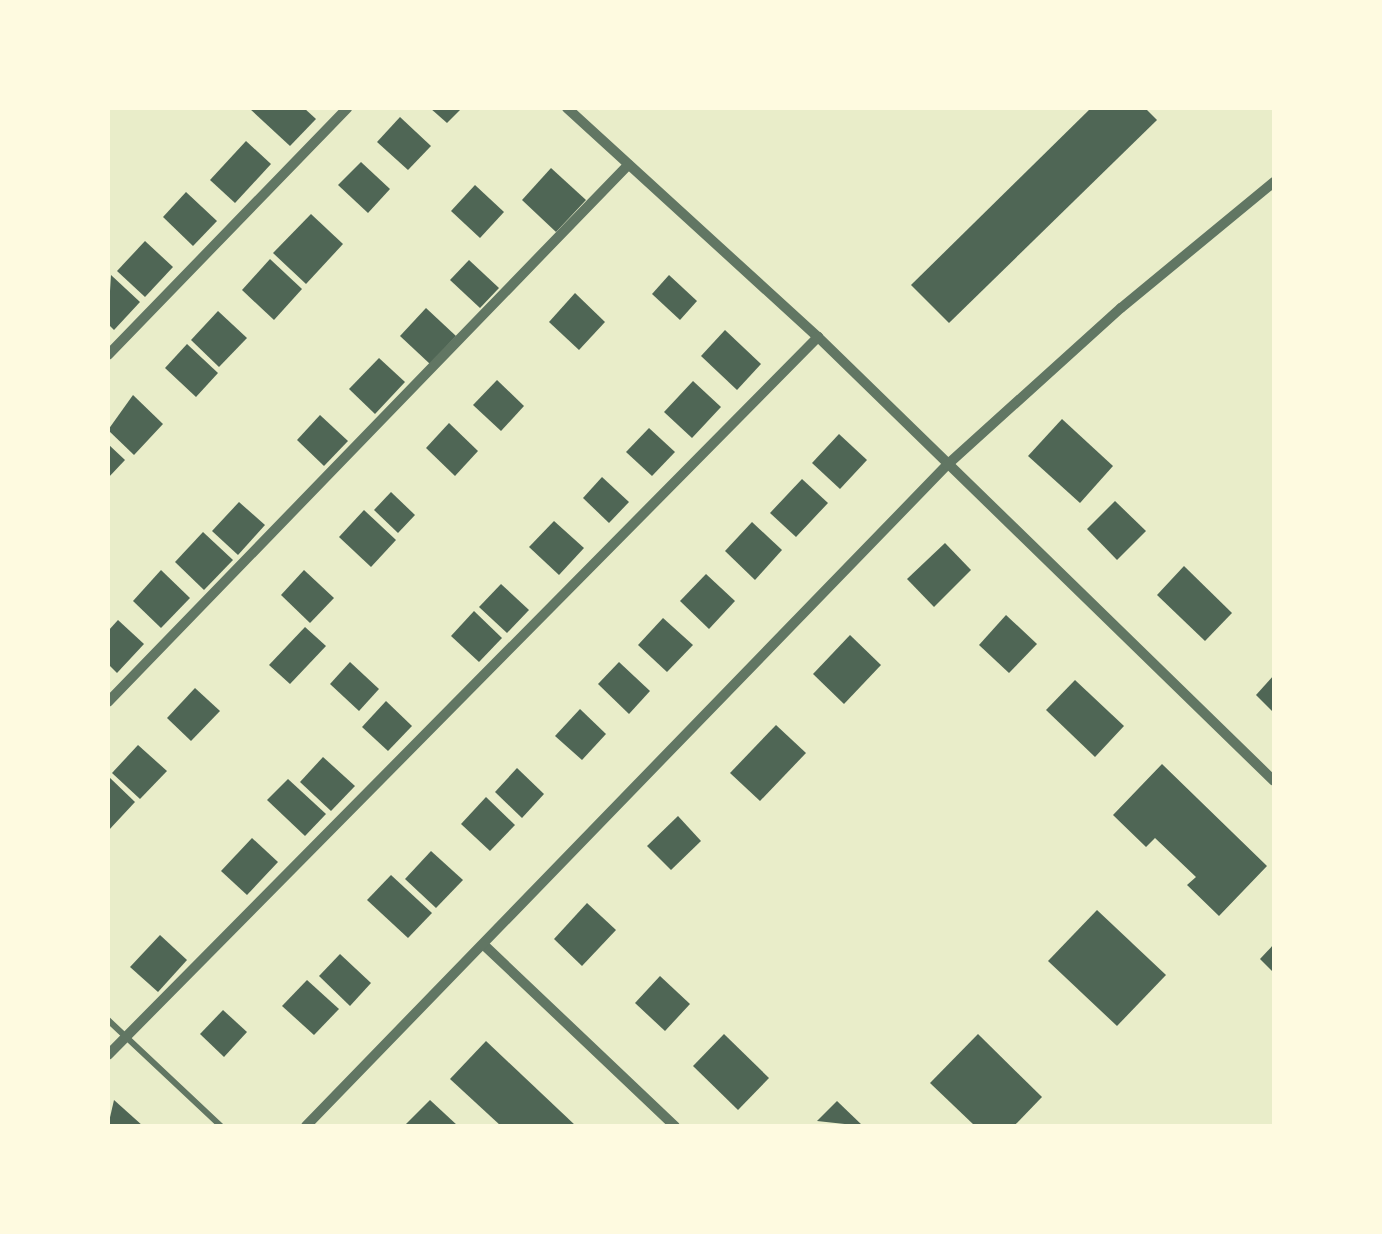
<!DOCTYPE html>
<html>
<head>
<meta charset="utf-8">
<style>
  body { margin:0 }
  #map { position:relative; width:1382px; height:1234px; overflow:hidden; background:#e9edc9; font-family:"Work Sans",sans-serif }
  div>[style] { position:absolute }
  .building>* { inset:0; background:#4f6655 }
  .service>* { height:6px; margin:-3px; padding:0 3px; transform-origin:3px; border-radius:3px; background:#617663 }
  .minor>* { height:10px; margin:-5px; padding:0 5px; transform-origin:5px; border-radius:5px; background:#617663 }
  span { translate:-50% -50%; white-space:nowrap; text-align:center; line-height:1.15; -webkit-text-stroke:8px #fefae0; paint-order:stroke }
  .frame { position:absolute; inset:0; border:110px solid #fefae0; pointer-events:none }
</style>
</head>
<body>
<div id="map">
  <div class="building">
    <i style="clip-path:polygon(249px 108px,304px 108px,316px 119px,290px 146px)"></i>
    <i style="clip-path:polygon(430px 108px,462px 108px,447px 123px)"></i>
    <i style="clip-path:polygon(1091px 108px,1145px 108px,1157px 120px,949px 323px,911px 285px)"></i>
    <i style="clip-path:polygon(400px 117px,431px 146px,408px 170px,377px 142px)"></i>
    <i style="clip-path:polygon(246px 141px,271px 164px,235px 203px,210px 180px)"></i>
    <i style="clip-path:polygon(361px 162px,390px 189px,368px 213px,338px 185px)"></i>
    <i style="clip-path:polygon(551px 168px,586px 200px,556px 232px,522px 200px)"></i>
    <i style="clip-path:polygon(475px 185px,504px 212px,480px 238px,451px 211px)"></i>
    <i style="clip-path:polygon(186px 192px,217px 221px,193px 246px,163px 217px)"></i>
    <i style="clip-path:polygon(311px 214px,343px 244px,306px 284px,273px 253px)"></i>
    <i style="clip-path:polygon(145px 241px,173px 267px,145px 297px,117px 271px)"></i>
    <i style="clip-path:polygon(270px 259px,302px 289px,274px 320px,242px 290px)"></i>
    <i style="clip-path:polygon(469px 260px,499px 288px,480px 308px,450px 280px)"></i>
    <i style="clip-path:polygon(111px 275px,140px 302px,114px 330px,108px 324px)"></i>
    <i style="clip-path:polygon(669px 275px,697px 301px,680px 320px,652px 294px)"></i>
    <i style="clip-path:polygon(575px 293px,605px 322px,579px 350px,549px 322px)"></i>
    <i style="clip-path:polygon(426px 308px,456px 336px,430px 364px,400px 336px)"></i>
    <i style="clip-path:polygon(218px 311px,247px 338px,219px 367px,191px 340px)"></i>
    <i style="clip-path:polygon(725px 330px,761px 364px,737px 390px,701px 356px)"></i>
    <i style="clip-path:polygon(187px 344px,218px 373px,196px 397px,165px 368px)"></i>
    <i style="clip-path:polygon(379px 358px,405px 382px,375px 414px,349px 389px)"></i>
    <i style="clip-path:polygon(497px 380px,524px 406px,501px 431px,473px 405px)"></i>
    <i style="clip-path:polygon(693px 381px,721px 407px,692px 438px,664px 412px)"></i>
    <i style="clip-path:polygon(133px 395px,163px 424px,134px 455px,108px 430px)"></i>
    <i style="clip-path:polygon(320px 415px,348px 441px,324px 466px,297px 440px)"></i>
    <i style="clip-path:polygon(1062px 419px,1113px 466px,1080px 503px,1028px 456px)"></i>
    <i style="clip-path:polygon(449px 423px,478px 451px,455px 476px,426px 448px)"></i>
    <i style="clip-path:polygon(649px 428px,675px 452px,652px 476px,626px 452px)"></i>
    <i style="clip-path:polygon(839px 434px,867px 460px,840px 489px,812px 463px)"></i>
    <i style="clip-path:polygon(108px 444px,125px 460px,108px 478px)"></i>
    <i style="clip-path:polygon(602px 477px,629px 502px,609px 523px,583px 498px)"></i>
    <i style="clip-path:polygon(802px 479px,828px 503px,796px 537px,770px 513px)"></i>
    <i style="clip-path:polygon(391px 492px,415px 515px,398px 533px,374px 510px)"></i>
    <i style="clip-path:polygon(1115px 501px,1146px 531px,1117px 560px,1087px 529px)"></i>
    <i style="clip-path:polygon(239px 502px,265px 525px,238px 555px,212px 531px)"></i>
    <i style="clip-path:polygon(364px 510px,396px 540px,371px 567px,339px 537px)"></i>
    <i style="clip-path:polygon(554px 521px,584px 548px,559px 575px,529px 547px)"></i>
    <i style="clip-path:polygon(752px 522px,782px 550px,755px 580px,725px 551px)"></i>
    <i style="clip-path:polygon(203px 532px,233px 560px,204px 590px,175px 562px)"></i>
    <i style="clip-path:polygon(945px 543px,971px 570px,934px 607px,907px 579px)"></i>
    <i style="clip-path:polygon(1184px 566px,1232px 613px,1205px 641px,1157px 595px)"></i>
    <i style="clip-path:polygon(161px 570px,190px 598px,161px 628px,133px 601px)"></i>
    <i style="clip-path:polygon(304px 570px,334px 598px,310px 623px,281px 595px)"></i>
    <i style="clip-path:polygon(706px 574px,735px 601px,709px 629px,680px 601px)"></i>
    <i style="clip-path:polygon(501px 584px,529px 610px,507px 633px,479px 607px)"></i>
    <i style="clip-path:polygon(474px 611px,502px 638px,479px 662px,451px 636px)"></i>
    <i style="clip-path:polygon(1006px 615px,1037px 644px,1009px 673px,979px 645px)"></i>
    <i style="clip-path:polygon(663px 618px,693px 645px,667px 672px,638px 645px)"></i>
    <i style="clip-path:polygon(118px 620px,144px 644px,117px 673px,108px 664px,108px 631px)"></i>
    <i style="clip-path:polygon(305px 627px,326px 646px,290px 684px,269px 665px)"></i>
    <i style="clip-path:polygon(850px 635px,881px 665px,844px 704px,813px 674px)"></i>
    <i style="clip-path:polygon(350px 662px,379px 689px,359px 711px,330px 684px)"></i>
    <i style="clip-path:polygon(619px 662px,650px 691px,629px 714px,598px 684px)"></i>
    <i style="clip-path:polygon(1274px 675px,1274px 713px,1256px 695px)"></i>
    <i style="clip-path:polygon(1075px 680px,1124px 726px,1095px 757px,1046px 710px)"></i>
    <i style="clip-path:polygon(195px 688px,220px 711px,191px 741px,167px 718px)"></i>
    <i style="clip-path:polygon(386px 701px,412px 726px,388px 751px,362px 727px)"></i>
    <i style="clip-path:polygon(580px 709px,606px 734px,582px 760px,555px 736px)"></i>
    <i style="clip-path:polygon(776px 725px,806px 753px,760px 801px,730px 773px)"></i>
    <i style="clip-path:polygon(138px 745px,167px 771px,140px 799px,112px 773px)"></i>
    <i style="clip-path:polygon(323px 757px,355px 786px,331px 811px,300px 782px)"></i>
    <i style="clip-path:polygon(1162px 764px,1267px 866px,1219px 916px,1187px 885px,1196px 877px,1155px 838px,1146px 847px,1113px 815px)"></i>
    <i style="clip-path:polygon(517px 768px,544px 794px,522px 818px,495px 792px)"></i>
    <i style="clip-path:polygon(108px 776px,135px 802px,108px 831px)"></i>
    <i style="clip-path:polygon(288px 779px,326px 814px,305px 836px,267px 800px)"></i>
    <i style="clip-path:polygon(486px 797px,515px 825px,490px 851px,461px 824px)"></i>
    <i style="clip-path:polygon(678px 816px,701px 841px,671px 870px,647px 846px)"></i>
    <i style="clip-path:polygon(252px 838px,278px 862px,247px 895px,221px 871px)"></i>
    <i style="clip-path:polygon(431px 851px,463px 880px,436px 908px,405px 879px)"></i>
    <i style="clip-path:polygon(391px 875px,432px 913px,408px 938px,367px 900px)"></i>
    <i style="clip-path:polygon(587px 903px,616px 930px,582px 966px,554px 939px)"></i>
    <i style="clip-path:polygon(1097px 910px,1166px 975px,1117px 1026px,1048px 961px)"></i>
    <i style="clip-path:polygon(160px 935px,187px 960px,158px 992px,130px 967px)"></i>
    <i style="clip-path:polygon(1274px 944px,1274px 973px,1260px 959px)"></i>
    <i style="clip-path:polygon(340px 954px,371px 983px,350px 1006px,319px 976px)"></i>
    <i style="clip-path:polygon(660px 976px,690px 1004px,665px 1031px,635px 1003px)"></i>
    <i style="clip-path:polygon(307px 980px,339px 1009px,314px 1035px,282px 1006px)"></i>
    <i style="clip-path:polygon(223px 1010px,247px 1032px,224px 1057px,200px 1034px)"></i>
    <i style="clip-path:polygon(724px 1034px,769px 1078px,738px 1110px,693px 1066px)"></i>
    <i style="clip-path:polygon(978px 1034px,1042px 1097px,1014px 1126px,975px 1126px,930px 1083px)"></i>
    <i style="clip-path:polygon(486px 1041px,576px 1126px,501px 1126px,450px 1079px)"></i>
    <i style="clip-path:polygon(114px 1100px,143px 1126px,108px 1126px)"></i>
    <i style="clip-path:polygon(430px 1100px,458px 1126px,404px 1126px)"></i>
    <i style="clip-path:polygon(837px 1101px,863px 1126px,817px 1121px)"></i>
  </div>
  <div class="service">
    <i style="left:108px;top:1020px;width:155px;rotate:43.2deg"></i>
  </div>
  <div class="minor">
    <i style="left:567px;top:108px;width:340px;rotate:42.4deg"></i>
    <i style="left:818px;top:337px;width:636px;rotate:44.24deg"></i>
    <i style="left:108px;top:355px;width:344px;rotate:-45.9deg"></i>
    <i style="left:108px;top:702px;width:748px;rotate:-45.92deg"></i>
    <i style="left:485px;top:946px;width:262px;rotate:43.5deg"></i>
    <i style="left:108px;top:1055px;width:1010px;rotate:-45.32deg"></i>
    <i style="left:306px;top:1126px;width:921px;rotate:-45.88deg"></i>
    <i style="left:947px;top:465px;width:234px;rotate:-42.1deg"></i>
    <i style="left:1121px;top:308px;width:198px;rotate:-39.5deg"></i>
  </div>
  <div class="frame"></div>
</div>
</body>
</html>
